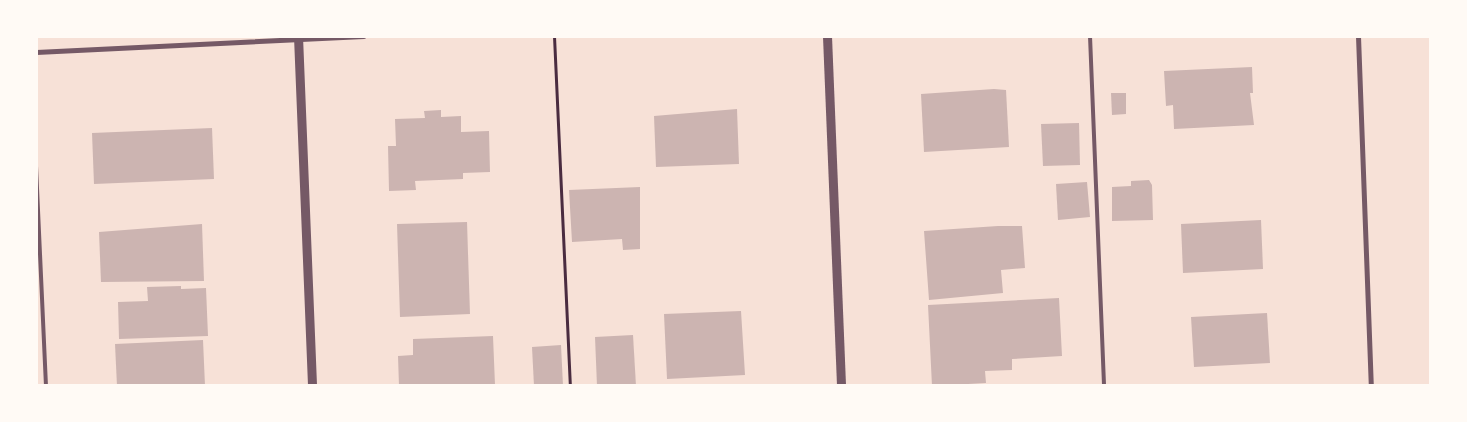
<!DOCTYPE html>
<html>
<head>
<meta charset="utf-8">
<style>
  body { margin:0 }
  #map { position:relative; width:1467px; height:422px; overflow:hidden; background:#f7e1d7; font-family:"Golos Text",sans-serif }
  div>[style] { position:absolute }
  .building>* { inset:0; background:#ccb4b1 }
  .path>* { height:3px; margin:-1.5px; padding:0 1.5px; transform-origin:1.5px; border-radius:1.5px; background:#4a2c40 }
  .service>* { height:4px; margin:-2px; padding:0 2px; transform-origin:2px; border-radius:2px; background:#755966 }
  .minor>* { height:5px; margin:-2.5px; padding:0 2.5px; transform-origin:2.5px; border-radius:2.5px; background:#755966 }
  .tertiary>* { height:9px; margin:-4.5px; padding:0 4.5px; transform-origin:4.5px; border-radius:4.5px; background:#755966 }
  span { translate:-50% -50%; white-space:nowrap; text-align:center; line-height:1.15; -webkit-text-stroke:5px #fffaf5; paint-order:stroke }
  .frame { position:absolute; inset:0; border:38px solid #fffaf5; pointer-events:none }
</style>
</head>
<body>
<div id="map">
  <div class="building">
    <i style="clip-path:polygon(1252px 67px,1253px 93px,1250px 93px,1254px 125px,1174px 129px,1173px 105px,1166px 106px,1164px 71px)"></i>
    <i style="clip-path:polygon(994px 89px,1006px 90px,1009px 147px,924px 152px,921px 94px)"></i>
    <i style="clip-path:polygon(1111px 93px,1126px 93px,1126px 114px,1112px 115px)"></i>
    <i style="clip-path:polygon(737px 109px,739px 164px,656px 167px,654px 116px)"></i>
    <i style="clip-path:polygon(441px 110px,441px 117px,461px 116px,461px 132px,489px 131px,490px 172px,463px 173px,463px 179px,415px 181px,416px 190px,389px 191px,388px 146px,396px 146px,395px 119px,425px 118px,424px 111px)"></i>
    <i style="clip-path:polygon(1079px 123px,1080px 165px,1043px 166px,1041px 124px)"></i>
    <i style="clip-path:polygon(212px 128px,214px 179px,94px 184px,92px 133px)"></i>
    <i style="clip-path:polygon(1149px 180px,1152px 185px,1153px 220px,1112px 221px,1112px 187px,1131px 186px,1131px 181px)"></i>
    <i style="clip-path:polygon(1087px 182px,1090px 217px,1058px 220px,1056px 184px)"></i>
    <i style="clip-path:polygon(640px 187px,640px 249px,623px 250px,622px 239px,572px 242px,569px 190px)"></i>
    <i style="clip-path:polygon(1261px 220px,1263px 269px,1183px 273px,1181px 224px)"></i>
    <i style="clip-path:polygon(467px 222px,470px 314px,400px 317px,397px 224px)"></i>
    <i style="clip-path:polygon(202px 224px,204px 281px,101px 282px,99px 232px)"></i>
    <i style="clip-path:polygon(998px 226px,1022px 226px,1025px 268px,1001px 270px,1003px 293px,929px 300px,924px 231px)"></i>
    <i style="clip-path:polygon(181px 286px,181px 289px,206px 288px,208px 336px,119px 339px,118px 302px,148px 301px,147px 287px)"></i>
    <i style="clip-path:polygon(1059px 298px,1062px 356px,1012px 359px,1012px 370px,985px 371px,986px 383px,932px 386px,928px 305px)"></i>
    <i style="clip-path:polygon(741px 311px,745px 375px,667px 379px,664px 314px)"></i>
    <i style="clip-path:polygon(1267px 313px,1270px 363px,1194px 367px,1191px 317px)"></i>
    <i style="clip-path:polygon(633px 335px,636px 386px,597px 386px,595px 337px)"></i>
    <i style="clip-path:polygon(493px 336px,495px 385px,399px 386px,398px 356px,413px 355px,413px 339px)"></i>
    <i style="clip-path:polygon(203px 340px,205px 386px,117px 386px,115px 344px)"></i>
    <i style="clip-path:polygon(561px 345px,563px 386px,534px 386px,532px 347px)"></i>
  </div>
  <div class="path">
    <i style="left:554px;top:36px;width:350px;rotate:87.4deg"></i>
  </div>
  <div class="service">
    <i style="left:1090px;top:36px;width:350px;rotate:87.7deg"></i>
    <i style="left:36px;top:166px;width:220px;rotate:87.4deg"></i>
  </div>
  <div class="minor">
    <i style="left:1358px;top:36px;width:350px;rotate:87.9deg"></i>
    <i style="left:36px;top:52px;width:328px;rotate:-2.8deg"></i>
  </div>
  <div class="tertiary">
    <i style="left:298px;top:36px;width:350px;rotate:87.7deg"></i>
    <i style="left:827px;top:36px;width:350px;rotate:87.7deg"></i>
  </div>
  <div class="frame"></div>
</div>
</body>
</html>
